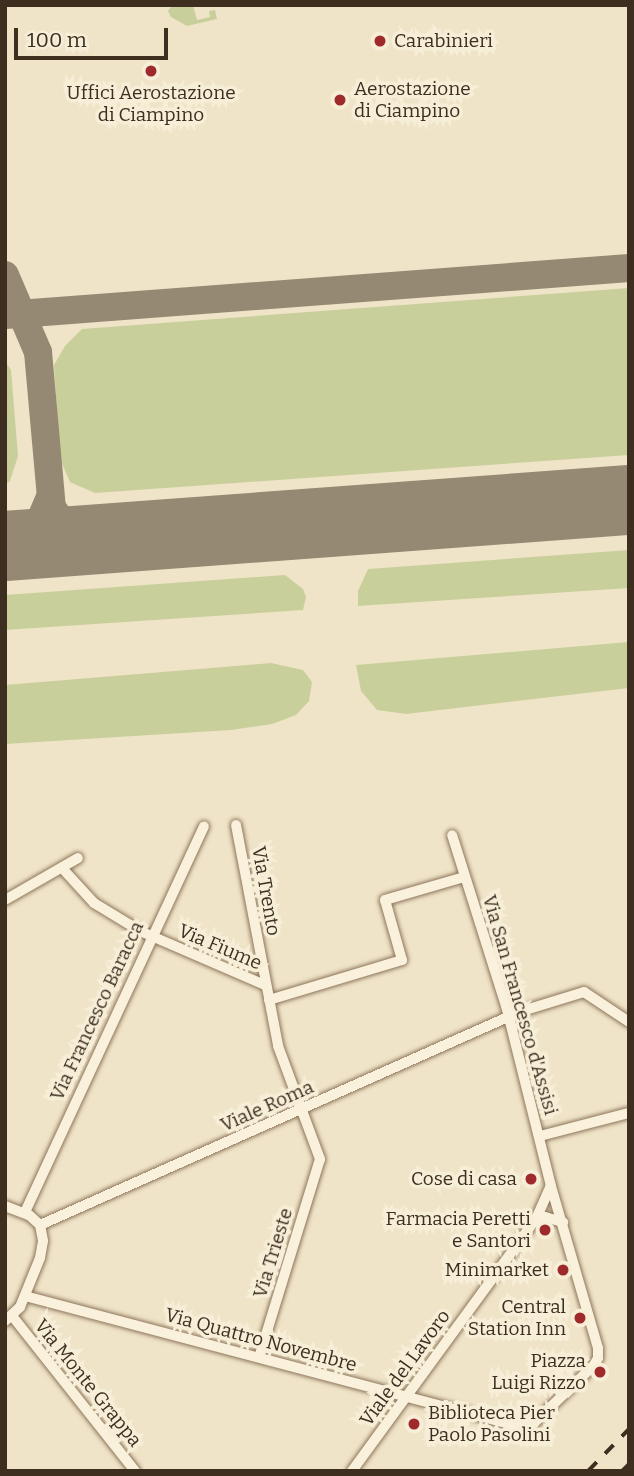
<!DOCTYPE html>
<html>
<head>
<meta charset="utf-8">
<style>
  body { margin:0 }
  #map { position:relative; width:634px; height:1476px; overflow:hidden; background:#f0e4c8; font-family:Bitter,serif }
  div>[style] { position:absolute }
  .green>* { inset:0; background:#c9cf9b }
  .taxiway>* { height:28px; margin:-14px; padding:0 14px; transform-origin:14px; border-radius:14px; background:#968974 }
  .runway>* { height:70px; margin:-35px; padding:0 35px; transform-origin:35px; border-radius:35px; background:#968974 }
  .roads { filter:drop-shadow(0 0 2px #8d765c) drop-shadow(0 0 2px #8d765c) }
  .minor>* { height:10px; margin:-5px; padding:0 5px; transform-origin:5px; border-radius:5px; background:#faf1dc }
  .rail>* { height:3.5px; margin-top:-1.75px; transform-origin:0; background:repeating-linear-gradient(90deg,#3d2e20 0 12px,transparent 0 24px) }
  .dots>* { width:19px; height:19px; translate:-50% -50%; box-sizing:border-box; border:4px solid #f7eed8; border-radius:50% }
  span { translate:-50% -50%; white-space:nowrap; text-align:center; line-height:1.15; -webkit-text-stroke:7px #f7eed8; paint-order:stroke }
  .poi-label { font-size:19px; color:#3d2e20 }
  .left { translate:0 -50%; text-align:left }
  .right { translate:-100% -50%; text-align:right }
  .street-label { font-size:19px; color:#3d2e20 }
  .frame { position:absolute; inset:0; border:7px solid #3d2e20; pointer-events:none }
  .scale { position:absolute; left:14px; top:28px; width:154px; height:32px; box-sizing:border-box; border:4px solid #3d2e20; border-top:0; padding-left:9px; font-size:21px; line-height:24px; white-space:nowrap; color:#3d2e20; -webkit-text-stroke:5px #f7eed8; paint-order:stroke }
</style>
</head>
<body>
<div id="map">
  <div class="green">
    <i style="clip-path:polygon(172px 5px,193px 5px,197px 20px,210px 17px,209px 11px,215px 10px,217px 19px,187px 26px,171px 17px,168px 11px)"></i>
    <i style="clip-path:polygon(629px 288px,629px 455px,95px 493px,70px 482px,60px 459px,54px 365px,65px 346px,82px 329px)"></i>
    <i style="clip-path:polygon(5px 361px,11px 370px,18px 456px,10px 481px,5px 485px)"></i>
    <i style="clip-path:polygon(629px 550px,629px 588px,358px 606px,358px 591px,368px 569px)"></i>
    <i style="clip-path:polygon(285px 575px,303px 589px,306px 597px,303px 610px,5px 630px,5px 595px)"></i>
    <i style="clip-path:polygon(629px 642px,629px 688px,406px 714px,377px 710px,361px 691px,356px 665px)"></i>
    <i style="clip-path:polygon(271px 663px,303px 670px,312px 682px,309px 701px,296px 715px,272px 724px,231px 730px,5px 744px,5px 685px)"></i>
  </div>
  <div class="taxiway">
    <i style="left:5px;top:275px;width:84px;rotate:66.8deg"></i>
    <i style="left:38px;top:352px;width:157px;rotate:84.9deg"></i>
    <i style="left:52px;top:508px;width:25px;rotate:53deg"></i>
    <i style="left:67px;top:528px;width:21px;rotate:28deg"></i>
    <i style="left:86px;top:538px;width:19px;rotate:3deg"></i>
    <i style="left:5px;top:315px;width:626px;rotate:-4.31deg"></i>
    <i style="left:5px;top:545px;width:24px;rotate:-19deg"></i>
    <i style="left:28px;top:537px;width:11px;rotate:-41deg"></i>
    <i style="left:36px;top:530px;width:34px;rotate:-67deg"></i>
  </div>
  <div class="runway">
    <i style="left:5px;top:546px;width:626px;rotate:-4.22deg"></i>
  </div>
  <div class="roads">
    <div class="minor">
      <i style="left:236px;top:825px;width:225px;rotate:79.2deg"></i>
      <i style="left:278px;top:1046px;width:121px;rotate:69.6deg"></i>
      <i style="left:320px;top:1159px;width:207px;rotate:107.1deg"></i>
      <i style="left:62px;top:868px;width:47px;rotate:47.6deg"></i>
      <i style="left:94px;top:903px;width:54px;rotate:31.3deg"></i>
      <i style="left:140px;top:931px;width:136px;rotate:23.4deg"></i>
      <i style="left:5px;top:900px;width:84px;rotate:-29.9deg"></i>
      <i style="left:269px;top:1000px;width:139px;rotate:-16.7deg"></i>
      <i style="left:402px;top:960px;width:62px;rotate:-105.8deg"></i>
      <i style="left:385px;top:900px;width:82px;rotate:-16.2deg"></i>
      <i style="left:540px;top:1136px;width:92px;rotate:-14.5deg"></i>
      <i style="left:5px;top:1206px;width:26px;rotate:21deg"></i>
      <i style="left:29px;top:1215px;width:15px;rotate:42deg"></i>
      <i style="left:40px;top:1225px;width:16px;rotate:79deg"></i>
      <i style="left:43px;top:1241px;width:17px;rotate:100deg"></i>
      <i style="left:40px;top:1258px;width:53px;rotate:112.2deg"></i>
      <i style="left:20px;top:1307px;width:21px;rotate:137deg"></i>
      <i style="left:25px;top:1212px;width:425px;rotate:-65.1deg"></i>
      <i style="left:536px;top:1219px;width:9px;rotate:-13deg"></i>
      <i style="left:545px;top:1217px;width:19px;rotate:16deg"></i>
      <i style="left:40px;top:1225px;width:524px;rotate:-23.97deg"></i>
      <i style="left:519px;top:1012px;width:68px;rotate:-17.1deg"></i>
      <i style="left:584px;top:992px;width:54px;rotate:33.7deg"></i>
      <i style="left:25px;top:1296px;width:513px;rotate:14.79deg"></i>
      <i style="left:521px;top:1427px;width:14px;rotate:-17deg"></i>
      <i style="left:534px;top:1423px;width:83px;rotate:-44deg"></i>
      <i style="left:594px;top:1365px;width:8px;rotate:-60deg"></i>
      <i style="left:598px;top:1358px;width:10px;rotate:-90deg"></i>
      <i style="left:598px;top:1348px;width:169px;rotate:-106.2deg"></i>
      <i style="left:551px;top:1186px;width:186px;rotate:-104deg"></i>
      <i style="left:506px;top:1006px;width:179px;rotate:-107.5deg"></i>
      <i style="left:13px;top:1317px;width:196px;rotate:51.6deg"></i>
      <i style="left:352px;top:1471px;width:312px;rotate:-53.9deg"></i>
      <i style="left:536px;top:1219px;width:36px;rotate:-66deg"></i>
    </div>
  </div>
  <div class="rail">
    <i style="left:588px;top:1471px;width:59px;rotate:-45.7deg"></i>
    <i style="left:622px;top:1471px;width:10px;rotate:-45deg"></i>
  </div>
  <div class="dots">
    <i style="left:380px;top:41px;background:#9e2a2b"></i>
    <i style="left:151px;top:71px;background:#9e2a2b"></i>
    <i style="left:340px;top:100px;background:#9e2a2b"></i>
    <i style="left:531px;top:1179px;background:#9e2a2b"></i>
    <i style="left:545px;top:1230px;background:#9e2a2b"></i>
    <i style="left:563px;top:1270px;background:#9e2a2b"></i>
    <i style="left:580px;top:1318px;background:#9e2a2b"></i>
    <i style="left:600px;top:1372px;background:#9e2a2b"></i>
    <i style="left:414px;top:1424px;background:#9e2a2b"></i>
  </div>
  <div class="poi-label">
    <span class="left" style="left:394px;top:41px">Carabinieri</span>
    <span class="left" style="left:354px;top:100px">Aerostazione<br>di Ciampino</span>
    <span style="left:151px;top:104px">Uffici Aerostazione<br>di Ciampino</span>
    <span class="right" style="left:517px;top:1179px">Cose di casa</span>
    <span class="right" style="left:531px;top:1230px">Farmacia Peretti<br>e Santori</span>
    <span class="right" style="left:549px;top:1270px">Minimarket</span>
    <span class="right" style="left:566px;top:1318px">Central<br>Station Inn</span>
    <span class="right" style="left:586px;top:1372px">Piazza<br>Luigi Rizzo</span>
    <span class="left" style="left:428px;top:1424px">Biblioteca Pier<br>Paolo Pasolini</span>
  </div>
  <div class="street-label">
    <span style="left:266px;top:891px;rotate:80deg">Via Trento</span>
    <span style="left:220px;top:947px;rotate:23deg">Via Fiume</span>
    <span style="left:520px;top:1005px;rotate:74deg">Via San Francesco d'Assisi</span>
    <span style="left:97px;top:1011px;rotate:-65deg">Via Francesco Baracca</span>
    <span style="left:267px;top:1106px;rotate:-24deg">Viale Roma</span>
    <span style="left:273px;top:1253px;rotate:-73deg">Via Trieste</span>
    <span style="left:261px;top:1340px;rotate:15deg">Via Quattro Novembre</span>
    <span style="left:405px;top:1368px;rotate:-54deg">Viale del Lavoro</span>
    <span style="left:88px;top:1383px;rotate:51deg">Via Monte Grappa</span>
  </div>
  <div class="frame"></div>
  <div class="scale">100 m</div>
</div>
</body>
</html>
